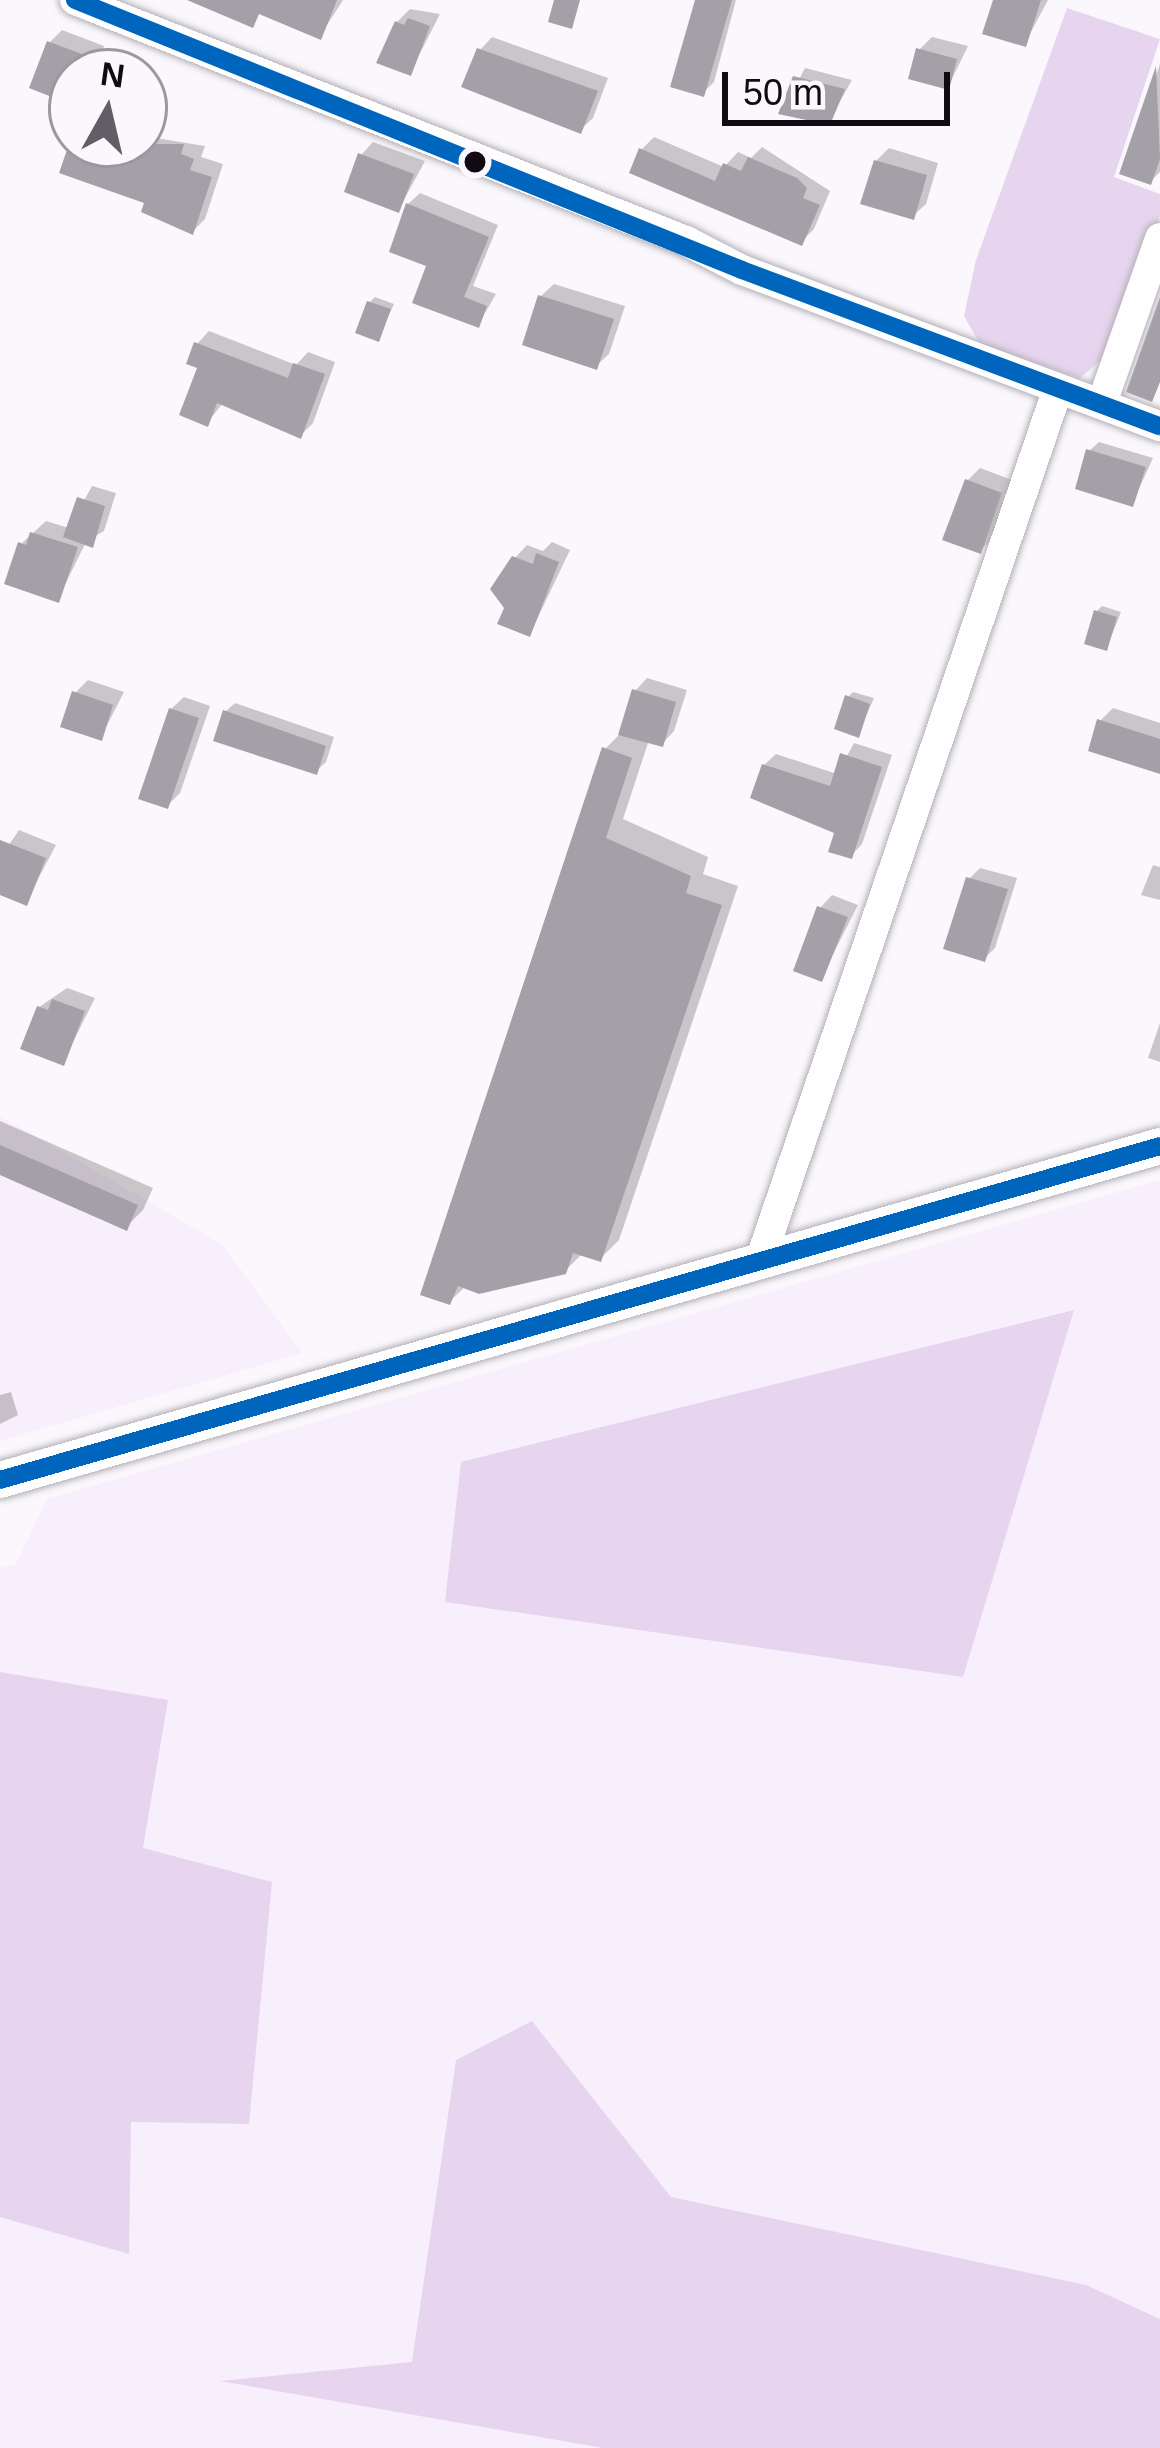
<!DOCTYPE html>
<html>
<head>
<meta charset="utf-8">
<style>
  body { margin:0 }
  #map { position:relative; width:1160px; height:2448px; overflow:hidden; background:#faf8fc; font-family:Arial,sans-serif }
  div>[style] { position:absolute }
  .built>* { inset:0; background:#f8effd }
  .green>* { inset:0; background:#e7d5ef }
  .shadow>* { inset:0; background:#0003 }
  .building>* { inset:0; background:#a4a0a7 }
  .roads { filter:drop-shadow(0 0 3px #b5b0b7) drop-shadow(0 0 3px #b5b0b7) }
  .minor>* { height:30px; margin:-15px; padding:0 15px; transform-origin:15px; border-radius:15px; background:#fefeff }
  .tertiary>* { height:36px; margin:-18px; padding:0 18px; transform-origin:18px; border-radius:18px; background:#fefeff }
  .bus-1>* { height:18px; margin:-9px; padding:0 9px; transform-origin:9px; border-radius:9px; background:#0065bd }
  .dots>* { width:33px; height:33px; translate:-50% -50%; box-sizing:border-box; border:6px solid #fbf7fd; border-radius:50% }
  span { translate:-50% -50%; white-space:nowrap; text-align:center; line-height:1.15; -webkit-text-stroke:12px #fbf7fd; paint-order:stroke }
  .north { position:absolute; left:48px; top:48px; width:120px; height:120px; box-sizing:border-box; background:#fbf7fd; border:3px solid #9d989f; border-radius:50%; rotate:8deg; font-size:33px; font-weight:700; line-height:48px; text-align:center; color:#110a13 }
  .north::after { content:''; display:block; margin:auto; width:42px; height:54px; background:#635d65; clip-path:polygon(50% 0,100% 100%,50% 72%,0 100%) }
  .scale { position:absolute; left:722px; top:72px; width:228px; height:54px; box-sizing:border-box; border:6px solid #110a13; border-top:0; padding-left:15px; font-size:36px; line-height:42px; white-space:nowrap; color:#110a13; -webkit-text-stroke:9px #fbf7fd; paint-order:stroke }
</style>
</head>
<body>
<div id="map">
  <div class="built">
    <i style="clip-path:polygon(0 1116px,222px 1244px,302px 1353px,0 1441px)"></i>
    <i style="clip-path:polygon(1160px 1180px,1160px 2448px,0 2448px,0 1568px,16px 1564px,47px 1499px)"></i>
  </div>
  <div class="green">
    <i style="clip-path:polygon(1067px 8px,1160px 39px,1114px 177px,1160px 194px,1160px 216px,1112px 351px,1080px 378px,981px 346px,964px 316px,976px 260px)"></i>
    <i style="clip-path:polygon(1074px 1310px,963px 1677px,445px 1602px,461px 1462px)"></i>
    <i style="clip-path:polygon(0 1672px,168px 1700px,143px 1848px,272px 1882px,249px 2124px,131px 2122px,129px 2254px,0 2217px)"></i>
    <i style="clip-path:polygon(532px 2021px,671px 2197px,1086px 2285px,1160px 2319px,1160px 2448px,603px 2448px,220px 2381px,412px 2362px,456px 2060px)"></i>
  </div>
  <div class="shadow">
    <i style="clip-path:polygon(289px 0,343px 0,320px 36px)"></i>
    <i style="clip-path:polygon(698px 0,736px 0,714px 82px,703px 93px)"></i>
    <i style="clip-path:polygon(996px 0,1048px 0,1025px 43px)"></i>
    <i style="clip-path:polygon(410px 9px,440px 14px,410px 73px,397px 22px)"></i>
    <i style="clip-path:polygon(62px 30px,104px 46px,98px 65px,115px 72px,72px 72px,72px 105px,49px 43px)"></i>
    <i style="clip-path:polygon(492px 37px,608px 78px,593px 118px,580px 130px,480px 50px)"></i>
    <i style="clip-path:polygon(932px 37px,968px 46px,948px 87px,919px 50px)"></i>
    <i style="clip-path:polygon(1160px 64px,1160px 172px,1150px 182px,1123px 172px)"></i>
    <i style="clip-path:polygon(805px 68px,852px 80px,829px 121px,782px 112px)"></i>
    <i style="clip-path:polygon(144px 136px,205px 146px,201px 157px,223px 164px,205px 219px,192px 232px,170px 225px,173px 218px,148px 201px,63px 172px,72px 144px,144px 144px)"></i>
    <i style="clip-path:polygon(654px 137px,724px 167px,738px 152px,751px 158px,762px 147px,830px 191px,814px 229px,801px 242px,641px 150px)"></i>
    <i style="clip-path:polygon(373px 142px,425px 161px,399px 209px,361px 155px)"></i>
    <i style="clip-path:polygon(889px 148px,938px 163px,926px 204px,913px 216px,876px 161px)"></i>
    <i style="clip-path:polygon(420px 193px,498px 225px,473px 286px,496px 294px,478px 325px,408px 204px)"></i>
    <i style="clip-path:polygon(554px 284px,625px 306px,609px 354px,596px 366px,541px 296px)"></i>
    <i style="clip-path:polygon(375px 297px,394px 304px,378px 338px,370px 302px)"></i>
    <i style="clip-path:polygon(209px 331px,296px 365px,308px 352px,335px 362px,313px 423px,301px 435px,223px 403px,207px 423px,197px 344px)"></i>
    <i style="clip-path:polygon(1099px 442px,1153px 458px,1132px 504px,1089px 451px)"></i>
    <i style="clip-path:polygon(980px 468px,1012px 480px,993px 538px,980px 551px,967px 481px)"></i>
    <i style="clip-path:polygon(92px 486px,116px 493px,104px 531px,86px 542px,58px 599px,21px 544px,46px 521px,69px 528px)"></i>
    <i style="clip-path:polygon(552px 542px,570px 550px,530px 634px,515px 558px,527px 545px,543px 551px)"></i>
    <i style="clip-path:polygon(1102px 606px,1121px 612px,1107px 647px,1096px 612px)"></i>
    <i style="clip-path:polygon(647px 678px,687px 690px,674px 731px,662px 744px,649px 740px,623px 819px,708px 857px,703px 874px,738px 886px,619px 1240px,600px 1259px,583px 1253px,564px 1272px,466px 1286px,449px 1302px,605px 749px,623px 731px,635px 691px)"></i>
    <i style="clip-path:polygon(88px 680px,124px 692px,101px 737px,75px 693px)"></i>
    <i style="clip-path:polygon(853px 692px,874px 698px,858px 734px,848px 697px)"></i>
    <i style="clip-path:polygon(184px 697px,210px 706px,180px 793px,167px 806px,171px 709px)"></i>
    <i style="clip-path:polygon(235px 703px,334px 737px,326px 762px,316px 771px,225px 712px)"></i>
    <i style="clip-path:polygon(1113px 708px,1160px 723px,1160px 771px,1100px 721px)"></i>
    <i style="clip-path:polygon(854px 743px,892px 755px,862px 844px,851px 856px,838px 831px,764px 765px,776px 754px,837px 774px)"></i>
    <i style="clip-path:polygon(19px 830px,56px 845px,26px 902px,0 892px,0 858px)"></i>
    <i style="clip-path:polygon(1153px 865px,1160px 867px,1160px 900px,1141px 895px)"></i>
    <i style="clip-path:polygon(980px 868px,1017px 878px,995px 948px,984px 959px,969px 879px)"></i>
    <i style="clip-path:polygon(832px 895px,858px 905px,821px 978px,820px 908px)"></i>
    <i style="clip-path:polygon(67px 988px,95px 998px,63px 1062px,39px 1007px)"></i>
    <i style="clip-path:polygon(1160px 1023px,1160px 1062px,1148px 1058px)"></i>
    <i style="clip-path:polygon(0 1121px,153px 1188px,143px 1210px,126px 1227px,0 1171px)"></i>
    <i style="clip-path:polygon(11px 1392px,18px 1415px,0 1424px,0 1395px)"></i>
  </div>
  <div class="building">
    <i style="clip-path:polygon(187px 0,337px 0,321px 40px,259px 14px,253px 28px)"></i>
    <i style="clip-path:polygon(554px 0,580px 0,572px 29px,548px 22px)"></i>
    <i style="clip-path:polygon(695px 0,732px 0,704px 97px,670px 87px)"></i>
    <i style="clip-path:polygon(993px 0,1041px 0,1026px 47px,982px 34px)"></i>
    <i style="clip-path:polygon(408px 18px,430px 26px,411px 76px,376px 63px,395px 21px,404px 25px)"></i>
    <i style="clip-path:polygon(47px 41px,122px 69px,122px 72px,72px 72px,72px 105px,29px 88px)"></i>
    <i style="clip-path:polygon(477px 48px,598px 91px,581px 134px,461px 87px)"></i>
    <i style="clip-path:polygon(916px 48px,957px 59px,949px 90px,908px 79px)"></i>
    <i style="clip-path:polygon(1156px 66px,1160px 159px,1151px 185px,1119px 174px)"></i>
    <i style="clip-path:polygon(793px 76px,845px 89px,830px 125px,778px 114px)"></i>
    <i style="clip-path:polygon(69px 144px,184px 144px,181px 154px,194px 159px,190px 170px,212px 177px,193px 235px,141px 212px,144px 203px,59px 173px)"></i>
    <i style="clip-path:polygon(639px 148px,715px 181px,723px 163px,741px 171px,748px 157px,797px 178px,807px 188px,803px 198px,820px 205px,802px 246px,629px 173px)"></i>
    <i style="clip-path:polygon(358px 153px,414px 174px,399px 213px,344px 192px)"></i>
    <i style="clip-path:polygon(874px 160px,927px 175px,914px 220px,860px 204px)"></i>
    <i style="clip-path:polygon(406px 203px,489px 237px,464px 297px,487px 306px,479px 328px,412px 303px,426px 266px,389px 252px)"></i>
    <i style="clip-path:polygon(538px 295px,614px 319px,597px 370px,522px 345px)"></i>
    <i style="clip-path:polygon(1160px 297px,1160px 382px,1152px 402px,1126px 392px)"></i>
    <i style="clip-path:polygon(367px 301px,391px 309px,379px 342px,355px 333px)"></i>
    <i style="clip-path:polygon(194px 342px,288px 378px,293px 363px,325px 374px,301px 439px,217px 403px,208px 427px,179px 415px,197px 368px,186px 364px)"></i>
    <i style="clip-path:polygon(1086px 449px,1146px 467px,1133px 507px,1075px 489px)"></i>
    <i style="clip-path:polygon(965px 479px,1002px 493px,981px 554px,942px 540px)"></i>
    <i style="clip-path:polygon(77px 497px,105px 506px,93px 548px,63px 537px)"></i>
    <i style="clip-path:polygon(30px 532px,78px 547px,59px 603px,4px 584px,18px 542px,26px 545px)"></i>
    <i style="clip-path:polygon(536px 553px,559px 562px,530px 637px,497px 624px,504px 608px,490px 589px,512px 556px,533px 564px)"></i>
    <i style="clip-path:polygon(1094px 610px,1117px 617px,1107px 651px,1084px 644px)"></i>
    <i style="clip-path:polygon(632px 689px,676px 702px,663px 747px,618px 735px)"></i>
    <i style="clip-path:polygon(72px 691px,113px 705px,102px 741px,60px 727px)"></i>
    <i style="clip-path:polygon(845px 695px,870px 704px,859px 738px,834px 729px)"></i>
    <i style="clip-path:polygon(169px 708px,199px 718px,168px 809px,138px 799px)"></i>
    <i style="clip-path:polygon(223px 710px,326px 746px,317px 775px,213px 741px)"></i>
    <i style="clip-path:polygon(1097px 719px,1160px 739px,1160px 774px,1088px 751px)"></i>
    <i style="clip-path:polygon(602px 747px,632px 758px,606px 838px,691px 876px,686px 893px,722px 905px,601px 1262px,573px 1253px,566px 1274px,479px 1294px,458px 1286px,450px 1305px,420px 1295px)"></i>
    <i style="clip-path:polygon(840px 753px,882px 767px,852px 859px,828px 852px,834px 833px,750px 798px,762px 764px,830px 786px)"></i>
    <i style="clip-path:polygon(0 840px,46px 858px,27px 906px,0 895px)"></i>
    <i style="clip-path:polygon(966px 877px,1008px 889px,985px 962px,943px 949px)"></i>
    <i style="clip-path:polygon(817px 906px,848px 917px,822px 982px,793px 971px)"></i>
    <i style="clip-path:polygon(52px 999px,85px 1011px,64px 1066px,20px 1049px,37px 1006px,48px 1010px)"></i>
    <i style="clip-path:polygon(0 1145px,138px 1205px,127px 1231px,0 1175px)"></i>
  </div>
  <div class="roads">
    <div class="minor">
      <i style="left:75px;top:0;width:657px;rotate:21.53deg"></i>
      <i style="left:686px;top:241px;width:63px;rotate:27.4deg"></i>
      <i style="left:742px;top:270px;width:446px;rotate:20.5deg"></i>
      <i style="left:1102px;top:403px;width:175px;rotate:-70.6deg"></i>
      <i style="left:759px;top:1264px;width:922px;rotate:-71.15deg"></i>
    </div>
    <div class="tertiary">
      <i style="left:0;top:1480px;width:1207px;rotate:-16.06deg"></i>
    </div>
  </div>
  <div class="bus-1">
    <i style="left:75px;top:0;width:720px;rotate:22.04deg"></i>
    <i style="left:742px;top:270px;width:446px;rotate:20.5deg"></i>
    <i style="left:0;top:1480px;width:1207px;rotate:-16.06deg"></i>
  </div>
  <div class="dots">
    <i style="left:475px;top:162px;background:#110a13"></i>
  </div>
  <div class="north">N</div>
  <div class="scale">50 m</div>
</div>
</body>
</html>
